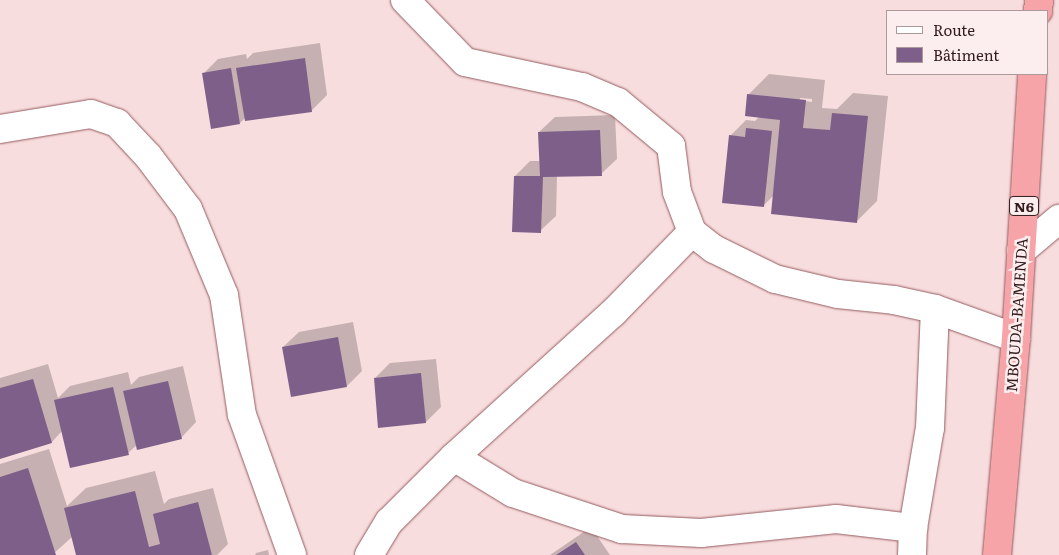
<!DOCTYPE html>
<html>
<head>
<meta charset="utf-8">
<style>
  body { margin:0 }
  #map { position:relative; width:1059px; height:555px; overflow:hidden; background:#f8ddde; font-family:Literata,serif }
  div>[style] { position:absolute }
  .shadow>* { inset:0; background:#0003 }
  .building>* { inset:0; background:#7e5f8a }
  .roads { filter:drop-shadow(0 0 1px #945b5f) drop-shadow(0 0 1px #945b5f) }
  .minor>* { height:28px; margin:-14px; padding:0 14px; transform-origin:14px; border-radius:14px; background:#fff }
  .highway>* { height:28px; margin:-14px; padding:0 14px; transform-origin:14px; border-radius:14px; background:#f6a4a8 }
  span { translate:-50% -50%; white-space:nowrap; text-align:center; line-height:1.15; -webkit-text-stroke:5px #fceeee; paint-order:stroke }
  .shield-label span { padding:1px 4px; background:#fceeee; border:1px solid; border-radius:4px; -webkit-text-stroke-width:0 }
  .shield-label { font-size:14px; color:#331b1d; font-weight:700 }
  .street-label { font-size:15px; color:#331b1d }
  .legend { position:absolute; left:886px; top:10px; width:162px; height:65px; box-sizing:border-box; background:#fceeee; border:1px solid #ac9a9a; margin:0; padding:6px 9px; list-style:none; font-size:15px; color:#331b1d }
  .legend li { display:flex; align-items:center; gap:10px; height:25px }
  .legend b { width:25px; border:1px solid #ac9a9a }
</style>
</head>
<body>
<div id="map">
  <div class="shadow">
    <i style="clip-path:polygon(320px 43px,327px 95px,312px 110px,245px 118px,240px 123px,203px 74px,218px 59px,246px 54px,247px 59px,253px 53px)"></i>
    <i style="clip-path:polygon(evenodd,769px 74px,825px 80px,822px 108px,837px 109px,853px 93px,888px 96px,877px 201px,857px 221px,774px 195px,763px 206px,724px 202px,731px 135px,746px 120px,755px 121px,760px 116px,749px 94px,769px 74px,800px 98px,812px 99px,812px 102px,800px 100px,800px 98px)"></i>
    <i style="clip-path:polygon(615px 115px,617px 159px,601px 174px,557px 176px,556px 216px,540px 231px,515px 176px,530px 161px,541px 161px,539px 132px,555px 117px)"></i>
    <i style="clip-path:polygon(353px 322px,362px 371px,347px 386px,283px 347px,299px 332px)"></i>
    <i style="clip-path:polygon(436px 359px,441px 407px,426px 422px,375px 378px,390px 363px)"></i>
    <i style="clip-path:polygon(48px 364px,58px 398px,70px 386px,128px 372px,131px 385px,139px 377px,183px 366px,196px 422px,181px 438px,137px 445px,128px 453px,62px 431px,52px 442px,0 457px,0 378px)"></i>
    <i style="clip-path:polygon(49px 449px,67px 506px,86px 488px,155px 471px,164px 504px,169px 499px,213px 488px,228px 544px,217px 555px,77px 555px,72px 537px,52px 555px,0 555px,0 464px)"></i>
    <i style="clip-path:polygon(591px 527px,610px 555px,550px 555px)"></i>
    <i style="clip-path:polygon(268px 550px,269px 555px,255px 555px,256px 553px)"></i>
  </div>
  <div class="building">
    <i style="clip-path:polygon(305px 58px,312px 112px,245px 121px,236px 68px)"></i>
    <i style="clip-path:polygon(231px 68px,240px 124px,211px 129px,202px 73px)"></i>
    <i style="clip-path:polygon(747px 94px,806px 100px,803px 128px,830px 130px,832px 113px,868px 116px,857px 223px,771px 214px,780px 120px,745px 116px)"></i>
    <i style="clip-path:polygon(746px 128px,772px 131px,764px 207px,722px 203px,729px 135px,745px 137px)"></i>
    <i style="clip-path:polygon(600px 130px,602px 176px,543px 177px,541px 233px,512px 232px,514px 176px,540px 176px,538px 132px)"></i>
    <i style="clip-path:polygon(338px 337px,347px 387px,291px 397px,282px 347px)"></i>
    <i style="clip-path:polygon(421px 373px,426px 423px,378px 428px,374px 378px)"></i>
    <i style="clip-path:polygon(33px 379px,52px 443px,0 459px,0 388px)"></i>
    <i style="clip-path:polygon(168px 381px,182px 439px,137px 450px,123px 391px)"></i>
    <i style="clip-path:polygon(113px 387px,129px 455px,70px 468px,54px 400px)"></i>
    <i style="clip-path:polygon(28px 468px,56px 555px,0 555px,0 477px)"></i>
    <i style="clip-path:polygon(135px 491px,149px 547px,160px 544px,153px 514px,198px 502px,212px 555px,76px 555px,64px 508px)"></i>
    <i style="clip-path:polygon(576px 542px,585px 555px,556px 555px)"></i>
  </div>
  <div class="roads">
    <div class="minor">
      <i style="left:405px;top:0;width:86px;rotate:45.9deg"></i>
      <i style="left:465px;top:62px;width:120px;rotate:12.1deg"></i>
      <i style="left:582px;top:87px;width:39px;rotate:23deg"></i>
      <i style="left:618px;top:102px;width:69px;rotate:39.7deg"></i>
      <i style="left:671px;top:146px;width:46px;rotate:82.6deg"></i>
      <i style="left:677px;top:192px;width:43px;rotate:69.4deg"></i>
      <i style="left:692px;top:232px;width:28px;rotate:38deg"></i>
      <i style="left:714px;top:249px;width:68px;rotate:26.2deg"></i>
      <i style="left:775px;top:279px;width:65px;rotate:13.4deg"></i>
      <i style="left:838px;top:294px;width:56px;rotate:6.1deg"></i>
      <i style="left:894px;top:300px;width:42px;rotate:12.4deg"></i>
      <i style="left:935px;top:309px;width:86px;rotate:19.7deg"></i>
      <i style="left:0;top:129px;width:92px;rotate:-9.4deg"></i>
      <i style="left:91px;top:114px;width:28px;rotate:19deg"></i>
      <i style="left:117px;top:123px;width:45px;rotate:46.8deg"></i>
      <i style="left:148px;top:156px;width:66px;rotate:53deg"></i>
      <i style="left:188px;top:209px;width:93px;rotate:67.3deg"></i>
      <i style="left:224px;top:295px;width:121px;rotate:81.5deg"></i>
      <i style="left:242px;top:415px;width:149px;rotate:70.3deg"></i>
      <i style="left:1021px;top:251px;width:50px;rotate:-40.1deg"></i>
      <i style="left:454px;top:457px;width:69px;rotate:31.4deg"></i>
      <i style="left:513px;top:493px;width:115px;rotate:18.3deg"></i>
      <i style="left:622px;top:529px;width:79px;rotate:2.9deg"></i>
      <i style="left:701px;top:533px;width:136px;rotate:-5.9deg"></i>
      <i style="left:836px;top:519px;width:78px;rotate:6.7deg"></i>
      <i style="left:369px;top:555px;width:39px;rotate:-59deg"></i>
      <i style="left:389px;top:522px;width:92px;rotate:-45deg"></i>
      <i style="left:454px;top:457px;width:215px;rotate:-42.2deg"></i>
      <i style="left:613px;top:313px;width:113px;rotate:-45.7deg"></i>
      <i style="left:912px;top:555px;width:27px;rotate:-88deg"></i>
      <i style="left:913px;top:528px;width:101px;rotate:-80.4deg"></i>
      <i style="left:930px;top:428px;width:119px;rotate:-87.6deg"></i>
    </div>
    <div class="highway">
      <i style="left:1038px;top:11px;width:11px;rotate:-85deg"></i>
      <i style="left:997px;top:555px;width:218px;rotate:-85deg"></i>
      <i style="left:1016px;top:338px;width:264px;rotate:-86.5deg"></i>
    </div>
  </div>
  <div class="shield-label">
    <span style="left:1024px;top:206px">N6</span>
  </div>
  <div class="street-label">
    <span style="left:1016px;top:315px;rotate:-86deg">MBOUDA-BAMENDA</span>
  </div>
  <ul class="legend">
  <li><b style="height:6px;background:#fff"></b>Route</li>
  <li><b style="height:14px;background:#7e5f8a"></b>Bâtiment</li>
  </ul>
</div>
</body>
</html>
